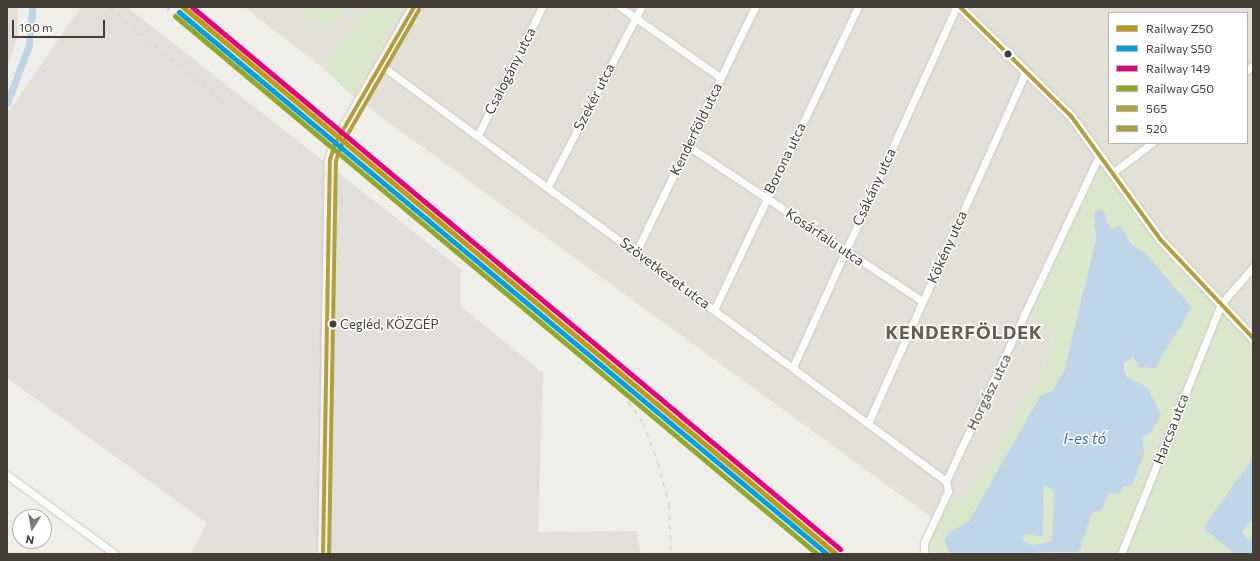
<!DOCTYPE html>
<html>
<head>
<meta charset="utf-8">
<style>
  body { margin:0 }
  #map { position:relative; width:1260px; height:561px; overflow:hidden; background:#efeee9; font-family:Commissioner,sans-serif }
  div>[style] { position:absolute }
  .residential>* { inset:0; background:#e3e0d7 }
  .industrial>* { inset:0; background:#e2dfda }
  .green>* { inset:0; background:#dbe7cb }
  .water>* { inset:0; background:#bed6e8 }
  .canal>* { height:7px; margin:-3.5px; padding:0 3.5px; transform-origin:3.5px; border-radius:3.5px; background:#bed6e8 }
  .roads { filter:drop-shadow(0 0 1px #cbcac5) drop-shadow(0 0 1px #cbcac5) }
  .minor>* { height:7px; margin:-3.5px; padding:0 3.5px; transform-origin:3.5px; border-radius:3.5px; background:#fdfcfc }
  .tertiary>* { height:9px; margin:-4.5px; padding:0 4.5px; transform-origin:4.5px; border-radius:4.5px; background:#fdfcfc }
  .secondary>* { height:10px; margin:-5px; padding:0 5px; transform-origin:5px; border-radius:5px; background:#f5f4ef }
  .rail>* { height:2px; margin-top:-1px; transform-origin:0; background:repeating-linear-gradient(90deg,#d9d9d8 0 5px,transparent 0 10px) }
  .bus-1>* { height:4px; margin:-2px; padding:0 2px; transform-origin:2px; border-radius:2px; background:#b2a03e }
  .bus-2>* { height:4px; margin:-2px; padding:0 2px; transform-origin:2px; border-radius:2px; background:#b2a03e }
  .rail-1>* { height:5px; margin:-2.5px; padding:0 2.5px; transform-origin:2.5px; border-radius:2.5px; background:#bd9b13 }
  .rail-2>* { height:5px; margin:-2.5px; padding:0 2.5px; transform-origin:2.5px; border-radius:2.5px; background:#00a0e3 }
  .rail-3>* { height:5px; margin:-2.5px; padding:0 2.5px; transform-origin:2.5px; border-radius:2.5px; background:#e5007d }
  .rail-4>* { height:5px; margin:-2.5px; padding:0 2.5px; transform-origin:2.5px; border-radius:2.5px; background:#95a825 }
  .dots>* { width:11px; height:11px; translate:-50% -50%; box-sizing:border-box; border:2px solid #fff; border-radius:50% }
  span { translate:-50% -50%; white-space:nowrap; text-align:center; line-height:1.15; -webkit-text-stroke:3px #fff; paint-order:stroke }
  .bus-label { font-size:13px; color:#443f36 }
  .left { translate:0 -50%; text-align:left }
  .street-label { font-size:14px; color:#443f36 }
  .water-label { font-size:15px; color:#3b72a4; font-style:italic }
  .district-label { font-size:18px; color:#655d4f; font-weight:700; letter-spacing:1px }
  .frame { position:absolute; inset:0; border:8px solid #443f36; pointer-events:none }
  .legend { position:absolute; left:1108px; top:12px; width:140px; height:132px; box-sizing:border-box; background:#fff; border:1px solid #b4b2af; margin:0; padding:5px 7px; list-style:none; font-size:12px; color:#443f36 }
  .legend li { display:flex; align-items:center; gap:8px; height:20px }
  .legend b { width:20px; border:1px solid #b4b2af }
  .north { position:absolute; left:12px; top:509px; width:40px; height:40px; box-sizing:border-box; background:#fff; border:1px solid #b4b2af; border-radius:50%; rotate:191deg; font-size:11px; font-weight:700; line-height:16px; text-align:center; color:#443f36 }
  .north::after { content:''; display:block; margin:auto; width:14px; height:18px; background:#807c75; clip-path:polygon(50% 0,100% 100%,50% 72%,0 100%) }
  .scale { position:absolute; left:12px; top:20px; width:93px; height:18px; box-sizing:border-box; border:2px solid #443f36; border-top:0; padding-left:5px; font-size:12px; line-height:14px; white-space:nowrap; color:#443f36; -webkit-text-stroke:3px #fff; paint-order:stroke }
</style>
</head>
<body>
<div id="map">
  <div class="residential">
    <i style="clip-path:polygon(244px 7px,366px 7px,323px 68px)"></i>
    <i style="clip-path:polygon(evenodd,403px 7px,1253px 7px,1253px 329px,1159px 230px,1106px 151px,1030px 317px,1055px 333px,1044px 366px,963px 502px,936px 521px,354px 97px,403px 7px,1109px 13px,1247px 13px,1247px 143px,1109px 143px,1109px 13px)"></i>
  </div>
  <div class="industrial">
    <i style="clip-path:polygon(7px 7px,18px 7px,18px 35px,7px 67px)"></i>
    <i style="clip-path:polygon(81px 7px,127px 7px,461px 269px,460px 306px,543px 373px,538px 532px,636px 531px,641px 554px,191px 554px,207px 523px,7px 378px,7px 114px)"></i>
  </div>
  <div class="green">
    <i style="clip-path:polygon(293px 7px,347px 7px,332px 31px)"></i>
    <i style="clip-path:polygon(366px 7px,403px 7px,354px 97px,323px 68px)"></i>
    <i style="clip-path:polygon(1107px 150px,1159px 230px,1253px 329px,1253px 458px,1203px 528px,1235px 554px,1072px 554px,1079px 552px,1092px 513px,1101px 510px,1110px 493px,1119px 493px,1144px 454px,1143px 437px,1151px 432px,1147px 387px,1126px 376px,1126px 359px,1133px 357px,1192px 308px,1145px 253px,1132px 245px,1121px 226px,1110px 230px,1094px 217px,1096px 239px,1064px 371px,1052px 391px,1040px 396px,969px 521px,949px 532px,944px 540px,950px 554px,926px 554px,926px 543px,947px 497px,963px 502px,1044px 366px,1055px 334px,1030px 317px)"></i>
    <i style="clip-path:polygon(1044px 486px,1054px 490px,1052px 541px,1031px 545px,1023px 540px,1024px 534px,1043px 537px)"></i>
    <i style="clip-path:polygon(1253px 518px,1253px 537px,1249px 540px,1242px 533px)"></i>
  </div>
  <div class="water">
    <i style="clip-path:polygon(evenodd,1103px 210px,1110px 229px,1121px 226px,1132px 245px,1145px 253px,1192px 307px,1155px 368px,1140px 367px,1133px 357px,1124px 363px,1126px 376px,1147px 387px,1161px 414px,1151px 432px,1143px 437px,1144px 454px,1132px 485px,1124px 486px,1119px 493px,1110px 493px,1101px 510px,1092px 513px,1079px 552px,950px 554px,944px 540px,949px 532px,969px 521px,1040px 396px,1052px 391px,1064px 371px,1096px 239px,1094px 217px,1096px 211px,1103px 210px,1044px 486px,1054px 490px,1052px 541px,1031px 545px,1023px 540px,1024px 534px,1043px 537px,1044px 486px)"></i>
    <i style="clip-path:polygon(1253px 458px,1253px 518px,1242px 533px,1249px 540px,1253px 537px,1253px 554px,1235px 554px,1203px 528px)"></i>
  </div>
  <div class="canal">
    <i style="left:7px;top:103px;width:62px;rotate:-69.2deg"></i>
    <i style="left:29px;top:45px;width:38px;rotate:-85deg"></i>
  </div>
  <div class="roads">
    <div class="minor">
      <i style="left:620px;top:7px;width:123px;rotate:35.1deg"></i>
      <i style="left:382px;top:66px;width:700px;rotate:36.35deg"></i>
      <i style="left:1247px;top:70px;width:8px;rotate:-40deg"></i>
      <i style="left:478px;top:135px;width:143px;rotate:-63.4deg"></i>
      <i style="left:688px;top:146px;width:281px;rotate:33.5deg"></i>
      <i style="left:1112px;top:173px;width:50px;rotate:-36.9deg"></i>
      <i style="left:548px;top:186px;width:202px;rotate:-62.5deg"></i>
      <i style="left:636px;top:252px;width:272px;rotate:-64.1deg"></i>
      <i style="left:714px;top:310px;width:335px;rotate:-64.6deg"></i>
      <i style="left:793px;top:367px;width:395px;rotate:-65.6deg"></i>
      <i style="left:868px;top:423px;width:386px;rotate:-65.8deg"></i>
      <i style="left:7px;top:475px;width:134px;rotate:36.2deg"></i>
      <i style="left:924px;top:554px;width:11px;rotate:-90deg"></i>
      <i style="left:924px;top:543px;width:57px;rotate:-65.2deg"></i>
      <i style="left:948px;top:491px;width:10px;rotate:-101deg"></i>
      <i style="left:946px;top:481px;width:361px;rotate:-64.8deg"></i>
      <i style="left:1121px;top:554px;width:269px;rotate:-68.2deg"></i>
      <i style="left:1221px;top:304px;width:49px;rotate:-49.1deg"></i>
    </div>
    <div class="tertiary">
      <i style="left:960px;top:7px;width:156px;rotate:44.5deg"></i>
      <i style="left:1071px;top:116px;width:152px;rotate:54.1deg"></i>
      <i style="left:1160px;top:239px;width:136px;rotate:46.8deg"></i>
    </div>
    <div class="secondary">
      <i style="left:323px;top:554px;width:394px;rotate:-89deg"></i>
      <i style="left:330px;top:160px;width:17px;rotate:-73deg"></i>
      <i style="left:335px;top:144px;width:158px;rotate:-60deg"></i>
    </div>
  </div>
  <div class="rail">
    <i style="left:109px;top:7px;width:150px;rotate:40.1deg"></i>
    <i style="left:166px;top:7px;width:218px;rotate:39deg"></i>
    <i style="left:335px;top:144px;width:371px;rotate:40.5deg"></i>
    <i style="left:617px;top:385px;width:46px;rotate:55.6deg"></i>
    <i style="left:643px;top:423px;width:43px;rotate:69.4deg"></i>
    <i style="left:658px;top:463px;width:43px;rotate:75.3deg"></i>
    <i style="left:669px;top:505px;width:49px;rotate:87.7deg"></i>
  </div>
  <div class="bus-1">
    <i style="left:960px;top:7px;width:156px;rotate:44.5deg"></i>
    <i style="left:1071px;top:116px;width:152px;rotate:54.1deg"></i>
    <i style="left:1160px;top:239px;width:136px;rotate:46.8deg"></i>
    <i style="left:323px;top:554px;width:394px;rotate:-89deg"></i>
    <i style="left:330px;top:160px;width:17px;rotate:-73deg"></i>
    <i style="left:335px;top:144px;width:158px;rotate:-60deg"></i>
  </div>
  <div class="bus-2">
    <i style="left:329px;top:554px;width:393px;rotate:-89deg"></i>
    <i style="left:336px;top:161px;width:16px;rotate:-72deg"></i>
    <i style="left:341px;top:146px;width:157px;rotate:-60.2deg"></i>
  </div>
  <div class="rail-1">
    <i style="left:183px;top:7px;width:852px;rotate:39.95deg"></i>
  </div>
  <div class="rail-2">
    <i style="left:179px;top:12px;width:845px;rotate:39.91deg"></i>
  </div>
  <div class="rail-3">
    <i style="left:192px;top:7px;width:845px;rotate:39.91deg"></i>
  </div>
  <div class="rail-4">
    <i style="left:175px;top:16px;width:838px;rotate:39.96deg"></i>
  </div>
  <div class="dots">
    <i style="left:1008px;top:54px;background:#443f36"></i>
    <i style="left:333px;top:324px;background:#443f36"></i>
  </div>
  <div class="bus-label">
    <span class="left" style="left:340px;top:324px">Cegléd, KÖZGÉP</span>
  </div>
  <div class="street-label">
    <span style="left:510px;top:71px;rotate:-63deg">Csalogány utca</span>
    <span style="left:594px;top:97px;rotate:-63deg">Szekér utca</span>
    <span style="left:696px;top:129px;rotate:-64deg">Kenderföld utca</span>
    <span style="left:785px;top:158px;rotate:-64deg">Borona utca</span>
    <span style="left:874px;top:187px;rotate:-65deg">Csákány utca</span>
    <span style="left:825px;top:237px;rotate:34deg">Kosárfalu utca</span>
    <span style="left:947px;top:247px;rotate:-66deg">Kökény utca</span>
    <span style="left:665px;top:273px;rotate:37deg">Szövetkezet utca</span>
    <span style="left:989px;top:392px;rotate:-64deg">Horgász utca</span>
    <span style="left:1171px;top:429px;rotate:-69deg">Harcsa utca</span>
  </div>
  <div class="water-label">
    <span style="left:1085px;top:439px">I-es tó</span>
  </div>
  <div class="district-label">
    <span style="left:964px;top:332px">KENDERFÖLDEK</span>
  </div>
  <div class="frame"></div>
  <ul class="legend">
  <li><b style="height:5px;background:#bd9b13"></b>Railway Z50</li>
  <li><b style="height:5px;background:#00a0e3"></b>Railway S50</li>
  <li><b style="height:5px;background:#e5007d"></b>Railway 149</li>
  <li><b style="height:5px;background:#95a825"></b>Railway G50</li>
  <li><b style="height:5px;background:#b2a03e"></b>565</li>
  <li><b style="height:5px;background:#b2a03e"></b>520</li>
  </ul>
  <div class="north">N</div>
  <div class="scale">100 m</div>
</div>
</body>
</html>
